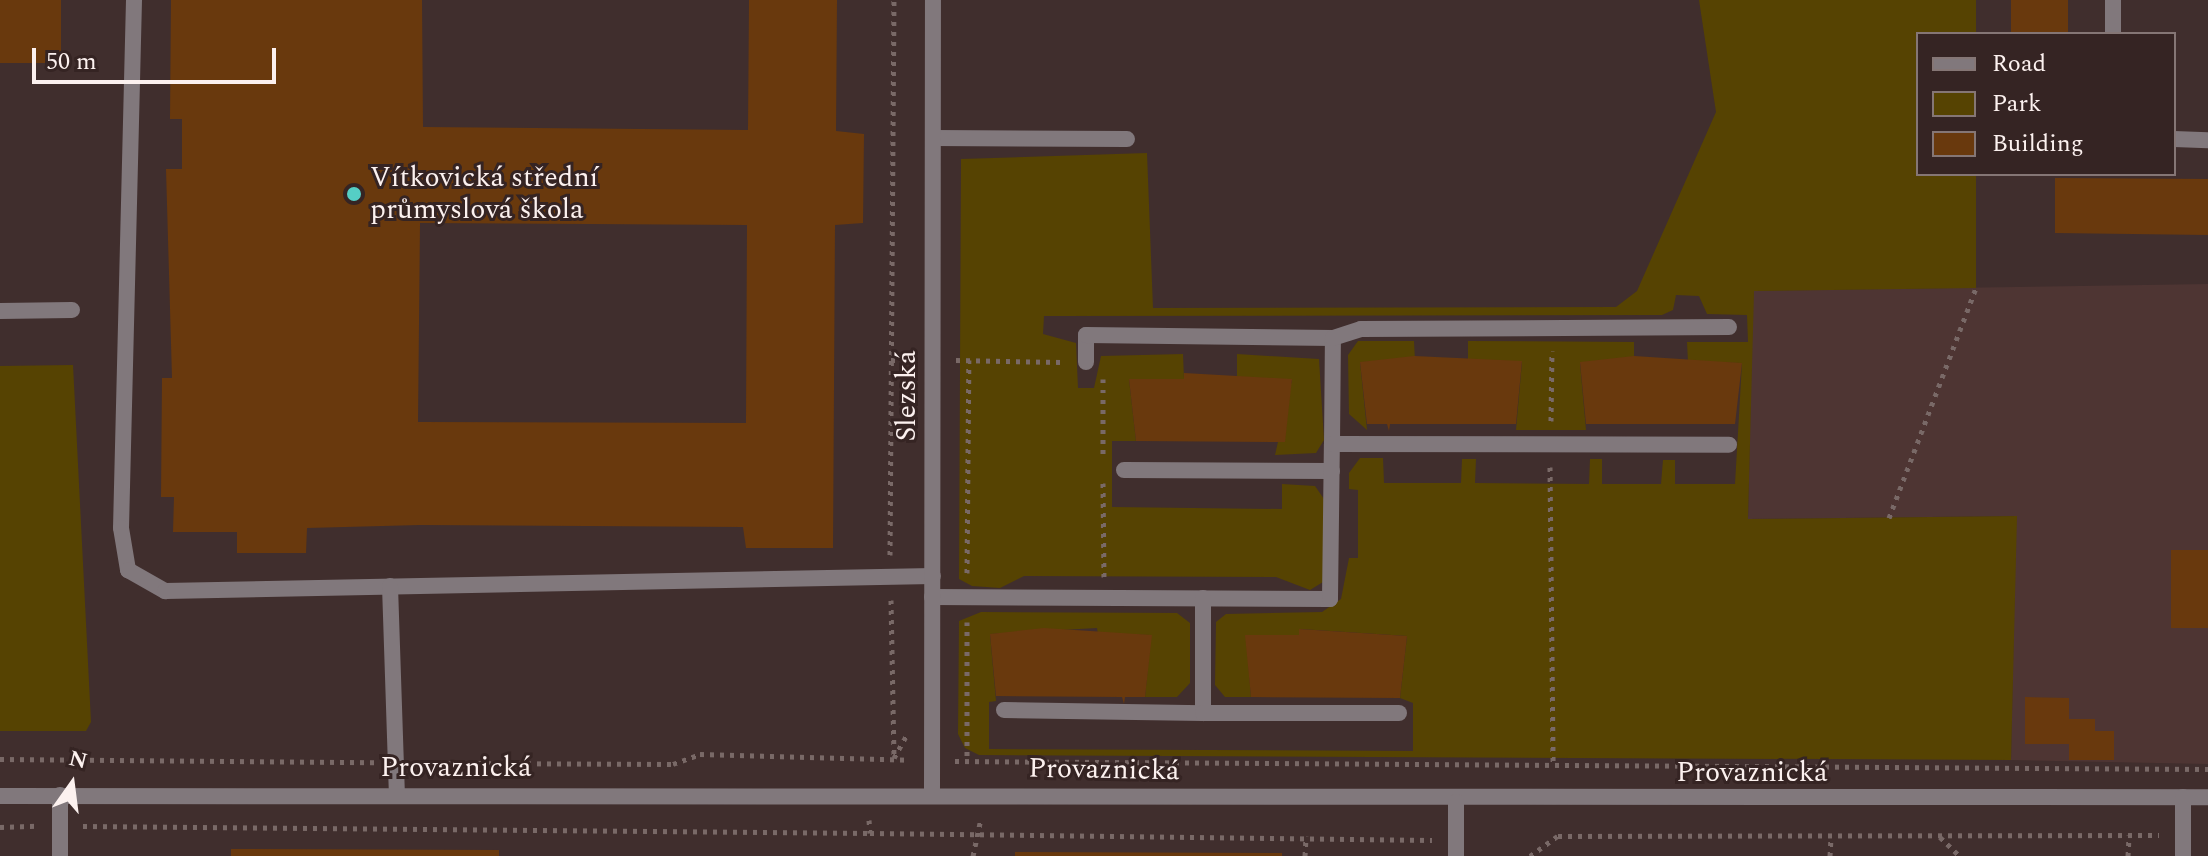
<!DOCTYPE html>
<html>
<head>
<meta charset="utf-8">
<style>
  body { margin:0 }
  #map { position:relative; width:2208px; height:856px; overflow:hidden; background:#402e2d; font-family:Spectral,serif }
  div>[style] { position:absolute }
  .built>* { inset:0; background:#4e3533 }
  .green>* { inset:0; background:#564302 }
  .building>* { inset:0; background:#69390d }
  .path>* { height:5px; margin-top:-2.5px; transform-origin:0; background:repeating-linear-gradient(90deg,#796967 0 4px,transparent 0 10px) }
  .lane>* { height:16px; margin:-8px; padding:0 8px; transform-origin:8px; border-radius:8px; background:#81787c }
  .street>* { height:16px; margin:-8px; padding:0 8px; transform-origin:8px; border-radius:8px; background:#81787c }
  .dots>* { width:22px; height:22px; translate:-50% -50%; box-sizing:border-box; border:4px solid #352423; border-radius:50% }
  span { translate:-50% -50%; white-space:nowrap; text-align:center; line-height:1.15; -webkit-text-stroke:6px #352423; paint-order:stroke }
  .poi-label { font-size:28px; color:#fcf1ef }
  .left { translate:0 -50%; text-align:left }
  .street-label { font-size:28px; color:#fcf1ef }
  .legend { position:absolute; left:1916px; top:32px; width:260px; height:144px; box-sizing:border-box; background:#352423; border:2px solid #857675; margin:0; padding:10px 14px; list-style:none; font-size:24px; color:#fcf1ef }
  .legend li { display:flex; align-items:center; gap:16px; height:40px }
  .legend b { width:40px; border:2px solid #857675 }
  .north { position:absolute; left:32px; top:744px; width:80px; height:80px; -webkit-text-stroke:6px #352423; paint-order:stroke; rotate:14deg; font-size:22px; font-weight:700; line-height:32px; text-align:center; color:#fcf1ef }
  .north::after { content:''; display:block; margin:auto; width:28px; height:36px; background:#fcf1ef; clip-path:polygon(50% 0,100% 100%,50% 72%,0 100%) }
  .scale { position:absolute; left:32px; top:48px; width:244px; height:36px; box-sizing:border-box; border:4px solid #fcf1ef; border-top:0; padding-left:10px; font-size:24px; line-height:28px; white-space:nowrap; color:#fcf1ef; -webkit-text-stroke:6px #352423; paint-order:stroke }
</style>
</head>
<body>
<div id="map">
  <div class="built">
    <i style="clip-path:polygon(2208px 284px,2208px 764px,2011px 760px,2016px 516px,1748px 519px,1753px 291px)"></i>
  </div>
  <div class="green">
    <i style="clip-path:polygon(1699px 0,1976px 0,1976px 34px,1918px 34px,1918px 174px,1976px 174px,1976px 288px,1754px 291px,1748px 519px,2017px 516px,2011px 760px,979px 755px,965px 748px,958px 734px,959px 621px,981px 612px,1177px 613px,1190px 623px,1190px 683px,1177px 697px,1145px 697px,1151px 635px,1098px 634px,1097px 628px,990px 634px,996px 701px,989px 702px,989px 749px,1413px 751px,1413px 703px,1400px 698px,1407px 636px,1300px 629px,1299px 635px,1246px 635px,1251px 697px,1225px 697px,1215px 685px,1216px 622px,1226px 614px,1322px 612px,1341px 599px,1349px 558px,1358px 558px,1358px 490px,1349px 489px,1349px 473px,1360px 458px,1383px 458px,1384px 483px,1461px 483px,1462px 459px,1476px 459px,1475px 483px,1589px 484px,1590px 459px,1602px 459px,1602px 484px,1661px 484px,1663px 460px,1675px 460px,1675px 484px,1735px 484px,1742px 363px,1688px 362px,1687px 342px,1748px 342px,1747px 315px,1707px 314px,1699px 296px,1676px 295px,1673px 310px,1662px 315px,1044px 316px,1043px 334px,1076px 343px,1078px 388px,1094px 388px,1101px 356px,1183px 354px,1184px 379px,1129px 379px,1136px 441px,1112px 441px,1112px 507px,1282px 509px,1282px 484px,1315px 486px,1324px 499px,1323px 582px,1310px 590px,1276px 577px,1024px 576px,1000px 588px,972px 586px,959px 579px,961px 159px,1147px 153px,1153px 308px,1616px 307px,1637px 291px,1716px 112px)"></i>
    <i style="clip-path:polygon(1358px 341px,1414px 341px,1415px 361px,1360px 362px,1367px 430px,1349px 414px,1348px 355px)"></i>
    <i style="clip-path:polygon(1468px 341px,1634px 342px,1634px 362px,1580px 363px,1586px 430px,1516px 430px,1522px 362px,1468px 361px)"></i>
    <i style="clip-path:polygon(1237px 354px,1319px 359px,1324px 440px,1316px 453px,1275px 455px,1292px 380px,1237px 379px)"></i>
    <i style="clip-path:polygon(73px 365px,91px 722px,86px 731px,0 731px,0 366px)"></i>
  </div>
  <div class="building">
    <i style="clip-path:polygon(0 0,61px 0,61px 63px,0 63px)"></i>
    <i style="clip-path:polygon(evenodd,171px 0,422px 0,423px 127px,748px 130px,749px 0,837px 0,836px 131px,864px 134px,863px 223px,835px 225px,833px 548px,746px 548px,743px 527px,420px 525px,307px 528px,306px 553px,237px 553px,237px 532px,173px 532px,174px 497px,161px 497px,162px 378px,172px 378px,166px 169px,182px 169px,182px 119px,170px 119px,171px 0,420px 223px,747px 225px,746px 423px,418px 422px,420px 223px)"></i>
    <i style="clip-path:polygon(2011px 0,2068px 0,2068px 34px,2011px 34px)"></i>
    <i style="clip-path:polygon(2055px 178px,2208px 179px,2208px 235px,2055px 233px)"></i>
    <i style="clip-path:polygon(1414px 356px,1522px 361px,1516px 424px,1390px 424px,1389px 431px,1387px 424px,1367px 424px,1360px 362px)"></i>
    <i style="clip-path:polygon(1634px 356px,1742px 363px,1735px 424px,1586px 424px,1580px 362px)"></i>
    <i style="clip-path:polygon(1184px 373px,1292px 379px,1285px 442px,1136px 441px,1129px 379px,1184px 379px)"></i>
    <i style="clip-path:polygon(2171px 550px,2208px 550px,2208px 628px,2171px 628px)"></i>
    <i style="clip-path:polygon(1044px 628px,1152px 635px,1145px 697px,1125px 697px,1124px 704px,1122px 697px,996px 696px,990px 634px)"></i>
    <i style="clip-path:polygon(1299px 629px,1407px 636px,1400px 698px,1251px 697px,1245px 635px,1299px 635px)"></i>
    <i style="clip-path:polygon(2025px 697px,2069px 698px,2069px 719px,2095px 719px,2095px 731px,2114px 731px,2114px 760px,2069px 760px,2069px 744px,2025px 744px)"></i>
    <i style="clip-path:polygon(231px 849px,499px 850px,499px 856px,231px 856px)"></i>
    <i style="clip-path:polygon(1015px 852px,1282px 853px,1282px 856px,1015px 856px)"></i>
  </div>
  <div class="path">
    <i style="left:891px;top:360px;width:19px"></i>
    <i style="left:956px;top:360px;width:106px;rotate:1.1deg"></i>
    <i style="left:1103px;top:379px;width:78px;rotate:90deg"></i>
    <i style="left:1551px;top:421px;width:70px;rotate:-89.2deg"></i>
    <i style="left:1550px;top:467px;width:298px;rotate:89.4deg"></i>
    <i style="left:1103px;top:483px;width:94px;rotate:89.4deg"></i>
    <i style="left:1889px;top:518px;width:246px;rotate:-69.3deg"></i>
    <i style="left:890px;top:555px;width:555px;rotate:-89.59deg"></i>
    <i style="left:967px;top:573px;width:213px;rotate:-89.5deg"></i>
    <i style="left:891px;top:600px;width:159px;rotate:88.9deg"></i>
    <i style="left:967px;top:622px;width:139px;rotate:90deg"></i>
    <i style="left:894px;top:758px;width:25px;rotate:-61deg"></i>
    <i style="left:0;top:759px;width:375px;rotate:0.5deg"></i>
    <i style="left:955px;top:761px;width:1253px;rotate:0.37deg"></i>
    <i style="left:417px;top:763px;width:256px;rotate:0.2deg"></i>
    <i style="left:673px;top:764px;width:29px;rotate:-20deg"></i>
    <i style="left:700px;top:754px;width:209px;rotate:1.6deg"></i>
    <i style="left:869px;top:820px;width:13px;rotate:86deg"></i>
    <i style="left:870px;top:833px;width:562px;rotate:0.71deg"></i>
    <i style="left:83px;top:826px;width:787px;rotate:0.51deg"></i>
    <i style="left:0;top:827px;width:37px;rotate:-2deg"></i>
    <i style="left:1940px;top:837px;width:28px;rotate:44deg"></i>
    <i style="left:973px;top:856px;width:39px;rotate:-78deg"></i>
    <i style="left:1305px;top:856px;width:20px;rotate:-87deg"></i>
    <i style="left:1530px;top:856px;width:34px;rotate:-36deg"></i>
    <i style="left:1558px;top:836px;width:601px;rotate:-0.1deg"></i>
    <i style="left:1830px;top:856px;width:19px;rotate:-87deg"></i>
    <i style="left:2128px;top:856px;width:21px;rotate:-87deg"></i>
  </div>
  <div class="lane">
    <i style="left:134px;top:0;width:528px;rotate:91.41deg"></i>
    <i style="left:121px;top:528px;width:43px;rotate:80.5deg"></i>
    <i style="left:128px;top:570px;width:43px;rotate:29.6deg"></i>
    <i style="left:165px;top:591px;width:768px;rotate:-1.12deg"></i>
    <i style="left:933px;top:138px;width:194px;rotate:0.3deg"></i>
    <i style="left:0;top:311px;width:72px;rotate:-0.8deg"></i>
    <i style="left:390px;top:586px;width:208px;rotate:88.1deg"></i>
  </div>
  <div class="street">
    <i style="left:2113px;top:34px;width:34px;rotate:-90deg"></i>
    <i style="left:2174px;top:139px;width:34px;rotate:2deg"></i>
    <i style="left:1086px;top:362px;width:27px;rotate:-90deg"></i>
    <i style="left:1086px;top:335px;width:247px;rotate:0.7deg"></i>
    <i style="left:1332px;top:444px;width:106px;rotate:-89.5deg"></i>
    <i style="left:1333px;top:338px;width:29px;rotate:-18deg"></i>
    <i style="left:1361px;top:329px;width:368px;rotate:-0.3deg"></i>
    <i style="left:1124px;top:470px;width:208px;rotate:0.3deg"></i>
    <i style="left:932px;top:597px;width:398px;rotate:0.3deg"></i>
    <i style="left:1330px;top:599px;width:155px;rotate:-89.3deg"></i>
    <i style="left:1332px;top:444px;width:397px;rotate:0.1deg"></i>
    <i style="left:1004px;top:710px;width:199px;rotate:0.9deg"></i>
    <i style="left:1203px;top:713px;width:115px;rotate:-90deg"></i>
    <i style="left:1203px;top:713px;width:196px"></i>
    <i style="left:932px;top:791px;width:791px;rotate:-89.93deg"></i>
    <i style="left:60px;top:795px;width:61px;rotate:90deg"></i>
    <i style="left:0;top:796px;width:2208px;rotate:0.03deg"></i>
    <i style="left:2183px;top:797px;width:59px;rotate:90deg"></i>
    <i style="left:1456px;top:802px;width:54px;rotate:90deg"></i>
  </div>
  <div class="dots">
    <i style="left:354px;top:194px;background:#55cec5"></i>
  </div>
  <div class="poi-label">
    <span class="left" style="left:370px;top:194px">Vítkovická střední<br>průmyslová škola</span>
  </div>
  <div class="street-label">
    <span style="left:907px;top:396px;rotate:-90deg">Slezská</span>
    <span style="left:456px;top:768px">Provaznická</span>
    <span style="left:1104px;top:770px;rotate:1deg">Provaznická</span>
    <span style="left:1752px;top:773px">Provaznická</span>
  </div>
  <ul class="legend">
  <li><b style="height:10px;background:#81787c"></b>Road</li>
  <li><b style="height:22px;background:#564302"></b>Park</li>
  <li><b style="height:22px;background:#69390d"></b>Building</li>
  </ul>
  <div class="north">N</div>
  <div class="scale">50 m</div>
</div>
</body>
</html>
